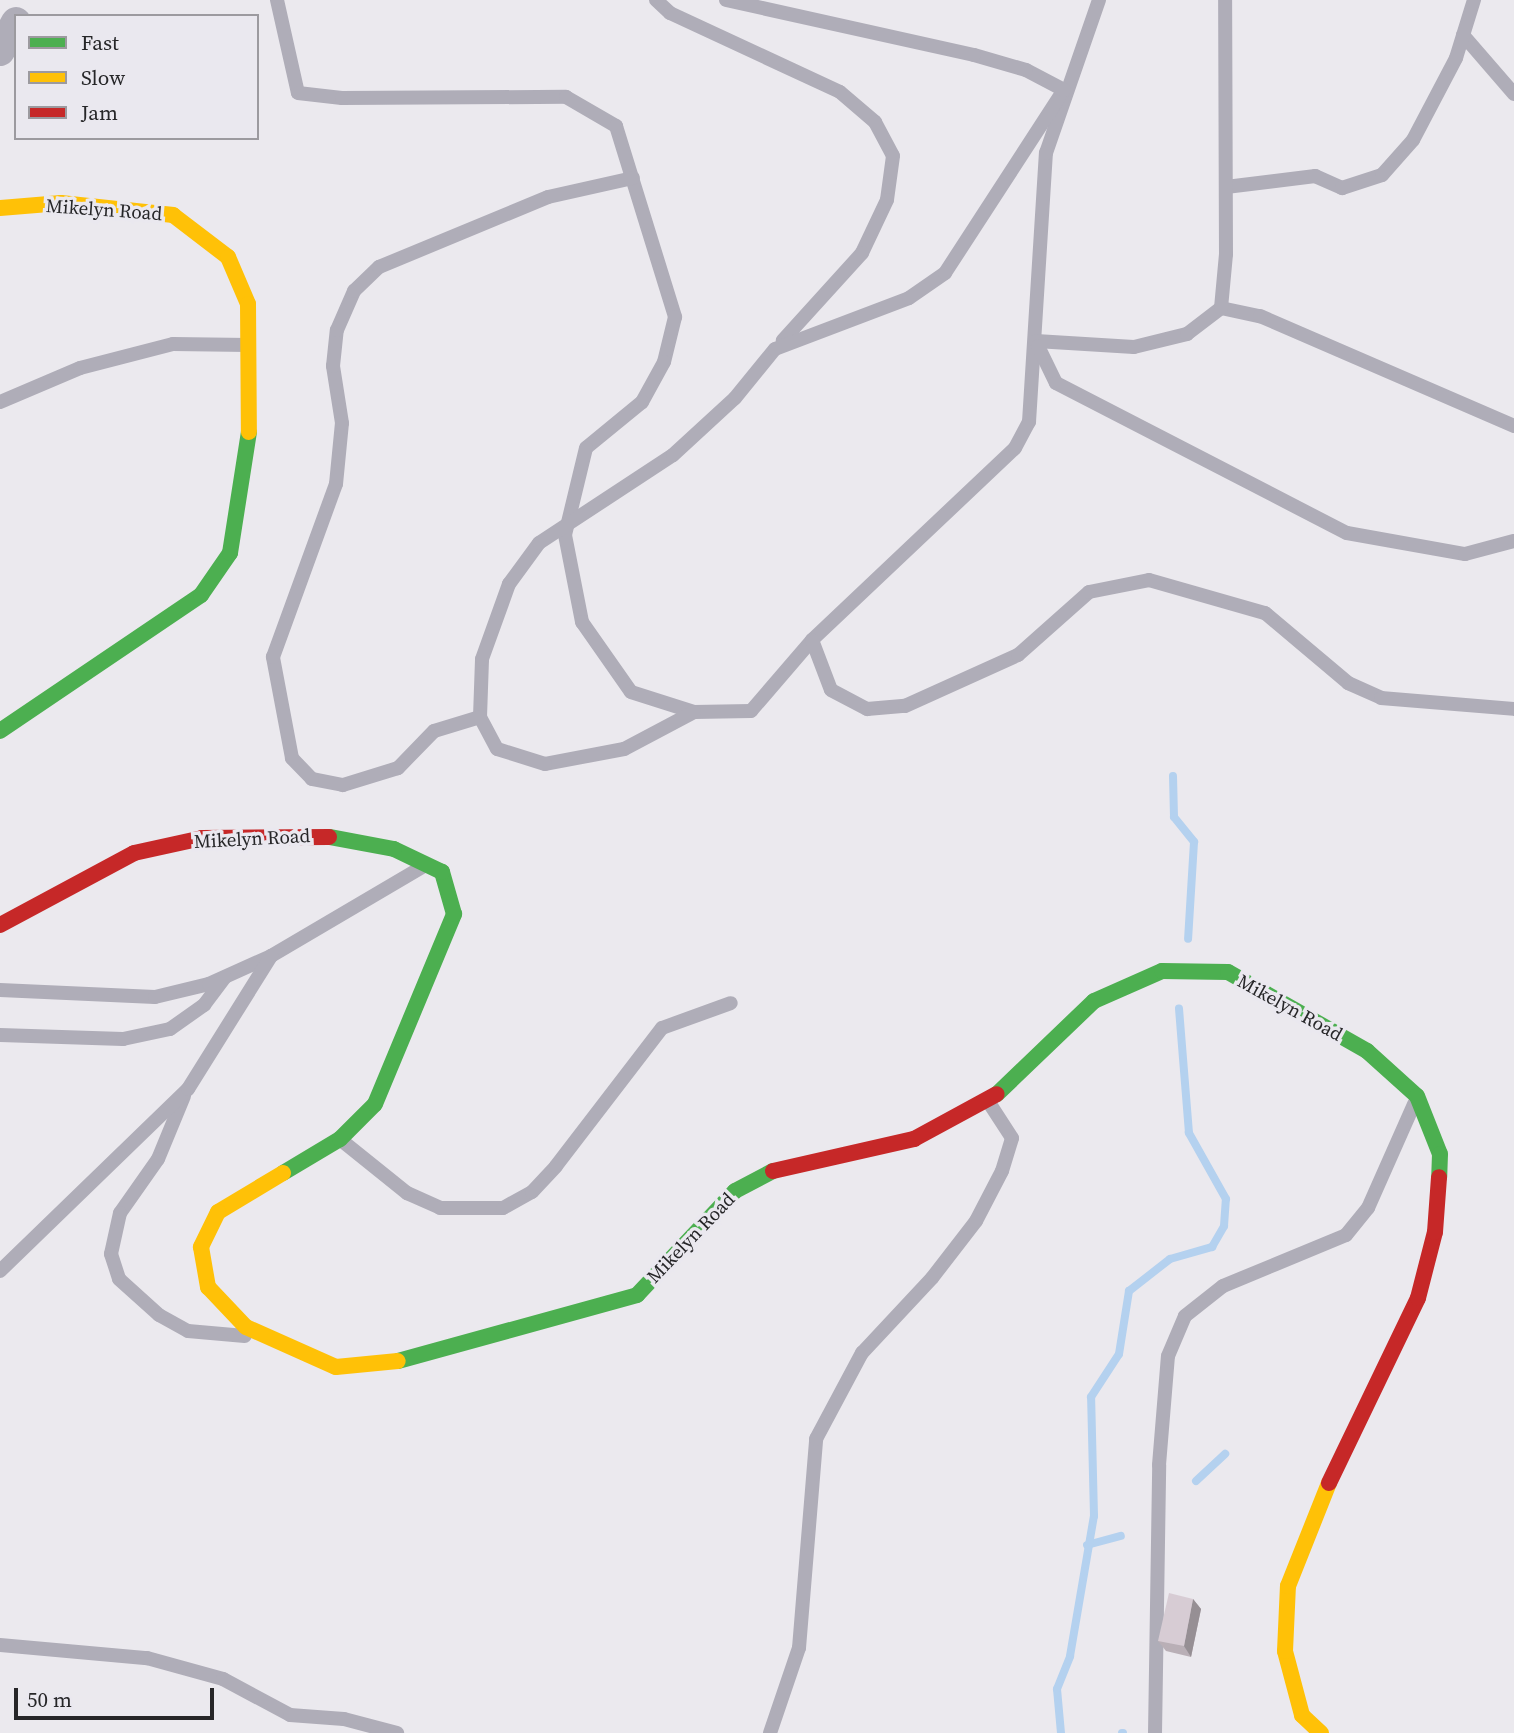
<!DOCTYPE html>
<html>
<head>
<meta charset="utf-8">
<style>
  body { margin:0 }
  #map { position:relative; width:1514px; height:1733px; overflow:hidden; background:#ebe9ee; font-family:"Source Serif 4",serif }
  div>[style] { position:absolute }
  .stream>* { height:8px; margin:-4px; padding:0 4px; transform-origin:4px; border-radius:4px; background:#b4d1ef }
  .lane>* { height:14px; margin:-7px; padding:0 7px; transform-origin:7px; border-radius:7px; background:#afadb8 }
  .street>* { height:30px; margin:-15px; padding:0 15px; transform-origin:15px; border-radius:15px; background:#afadb8 }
  .fast>* { height:16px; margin:-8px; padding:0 8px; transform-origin:8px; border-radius:8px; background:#4caf50 }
  .slow>* { height:16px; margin:-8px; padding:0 8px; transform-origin:8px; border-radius:8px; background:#ffc107 }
  .jam>* { height:16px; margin:-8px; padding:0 8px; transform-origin:8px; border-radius:8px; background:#c62828 }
  .wall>* { inset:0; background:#b9afb6 }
  .shaded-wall>* { inset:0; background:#968f94 }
  .building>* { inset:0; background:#d7ccd4 }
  span { translate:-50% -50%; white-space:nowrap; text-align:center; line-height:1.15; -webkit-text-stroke:7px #eae8ef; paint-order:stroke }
  .street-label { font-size:19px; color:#262628 }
  .legend { position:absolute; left:14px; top:14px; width:245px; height:126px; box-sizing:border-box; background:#eae8ef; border:2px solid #9c9a9f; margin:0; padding:9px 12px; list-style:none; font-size:21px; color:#262628 }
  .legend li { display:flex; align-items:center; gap:14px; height:35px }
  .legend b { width:35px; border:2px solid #9c9a9f }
  .scale { position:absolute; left:14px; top:1688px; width:200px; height:32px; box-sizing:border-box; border:4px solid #262628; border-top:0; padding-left:9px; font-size:21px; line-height:24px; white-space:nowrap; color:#262628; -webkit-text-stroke:5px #eae8ef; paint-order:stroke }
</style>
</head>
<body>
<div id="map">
  <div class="stream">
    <i style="left:1173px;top:776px;width:41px;rotate:88.6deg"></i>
    <i style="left:1174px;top:817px;width:32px;rotate:51deg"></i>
    <i style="left:1194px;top:842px;width:97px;rotate:93.5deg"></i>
    <i style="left:1196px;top:1481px;width:40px;rotate:-43deg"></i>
    <i style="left:1087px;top:1545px;width:35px;rotate:-15deg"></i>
    <i style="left:1061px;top:1733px;width:44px;rotate:-95.2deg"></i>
    <i style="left:1057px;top:1689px;width:35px;rotate:-68deg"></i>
    <i style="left:1070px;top:1656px;width:142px;rotate:-80.3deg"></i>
    <i style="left:1094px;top:1516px;width:119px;rotate:-91.4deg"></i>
    <i style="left:1091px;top:1397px;width:51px;rotate:-56.9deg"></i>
    <i style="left:1119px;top:1354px;width:64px;rotate:-81deg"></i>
    <i style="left:1129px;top:1291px;width:52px;rotate:-38deg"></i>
    <i style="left:1170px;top:1259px;width:44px;rotate:-15.9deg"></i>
    <i style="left:1212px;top:1247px;width:24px;rotate:-60deg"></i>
    <i style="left:1224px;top:1226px;width:27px;rotate:-86deg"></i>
    <i style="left:1226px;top:1199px;width:76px;rotate:-119.3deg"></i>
    <i style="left:1189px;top:1133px;width:125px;rotate:-94.6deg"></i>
    <i style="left:1122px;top:1733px;width:1px"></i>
  </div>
  <div class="lane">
    <i style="left:277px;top:0;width:95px;rotate:77.3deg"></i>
    <i style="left:298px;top:93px;width:44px;rotate:6.5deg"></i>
    <i style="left:342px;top:98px;width:224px;rotate:-0.3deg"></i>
    <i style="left:566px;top:97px;width:58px;rotate:30.1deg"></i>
    <i style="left:616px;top:126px;width:200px;rotate:72.8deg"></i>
    <i style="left:675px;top:317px;width:46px;rotate:103.7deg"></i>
    <i style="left:664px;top:362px;width:46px;rotate:118.8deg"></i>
    <i style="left:642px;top:402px;width:72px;rotate:140.6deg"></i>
    <i style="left:586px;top:448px;width:89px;rotate:103.6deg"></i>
    <i style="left:565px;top:535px;width:89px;rotate:78.9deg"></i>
    <i style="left:582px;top:622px;width:85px;rotate:55deg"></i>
    <i style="left:631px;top:692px;width:66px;rotate:17.6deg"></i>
    <i style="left:694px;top:712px;width:57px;rotate:-1deg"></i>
    <i style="left:751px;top:711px;width:94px;rotate:-49.3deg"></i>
    <i style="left:812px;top:640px;width:279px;rotate:-43.4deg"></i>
    <i style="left:1015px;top:448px;width:30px;rotate:-62deg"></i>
    <i style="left:1029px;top:422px;width:270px;rotate:-86.4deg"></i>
    <i style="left:1046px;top:153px;width:162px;rotate:-70.9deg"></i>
    <i style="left:656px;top:0;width:19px;rotate:43deg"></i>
    <i style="left:670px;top:13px;width:187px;rotate:24.9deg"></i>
    <i style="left:840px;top:92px;width:46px;rotate:40.6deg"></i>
    <i style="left:875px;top:122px;width:38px;rotate:62deg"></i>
    <i style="left:893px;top:156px;width:44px;rotate:97.8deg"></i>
    <i style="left:887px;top:200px;width:59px;rotate:115.3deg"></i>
    <i style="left:862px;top:253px;width:118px;rotate:132.2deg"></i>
    <i style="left:1463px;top:35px;width:78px;rotate:49.2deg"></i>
    <i style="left:1226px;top:187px;width:90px;rotate:-7deg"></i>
    <i style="left:1315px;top:176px;width:30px;rotate:24deg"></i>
    <i style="left:1342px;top:188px;width:42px;rotate:-18deg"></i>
    <i style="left:1382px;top:175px;width:47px;rotate:-48.5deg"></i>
    <i style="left:1413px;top:140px;width:93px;rotate:-62.3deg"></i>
    <i style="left:1456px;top:58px;width:61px;rotate:-72.8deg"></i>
    <i style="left:1221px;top:308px;width:40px;rotate:12deg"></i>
    <i style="left:1260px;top:316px;width:277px;rotate:23.4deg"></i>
    <i style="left:1036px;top:341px;width:98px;rotate:3.5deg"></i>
    <i style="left:1134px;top:347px;width:55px;rotate:-13.8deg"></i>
    <i style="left:1187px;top:334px;width:43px;rotate:-37.4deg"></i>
    <i style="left:1221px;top:308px;width:54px;rotate:-84.7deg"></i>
    <i style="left:1226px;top:254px;width:254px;rotate:-90.2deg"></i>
    <i style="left:1038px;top:346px;width:41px;rotate:64.1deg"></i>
    <i style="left:1056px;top:383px;width:327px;rotate:27.3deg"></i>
    <i style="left:1347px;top:533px;width:120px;rotate:10.1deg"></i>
    <i style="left:1465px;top:554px;width:51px;rotate:-14.9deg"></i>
    <i style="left:0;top:402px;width:87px;rotate:-23deg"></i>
    <i style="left:80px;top:368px;width:96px;rotate:-14.5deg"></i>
    <i style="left:173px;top:344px;width:75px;rotate:0.8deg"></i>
    <i style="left:812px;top:640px;width:53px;rotate:69.2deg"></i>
    <i style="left:831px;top:690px;width:41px;rotate:27.8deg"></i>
    <i style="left:867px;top:709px;width:38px;rotate:-5deg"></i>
    <i style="left:905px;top:706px;width:124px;rotate:-24.3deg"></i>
    <i style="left:1018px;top:655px;width:95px;rotate:-41.6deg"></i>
    <i style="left:1089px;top:592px;width:61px;rotate:-11.3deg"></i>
    <i style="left:1149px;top:580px;width:121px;rotate:15.9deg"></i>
    <i style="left:1265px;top:613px;width:109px;rotate:40.1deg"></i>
    <i style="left:1348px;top:683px;width:36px;rotate:24deg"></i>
    <i style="left:1381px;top:698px;width:133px;rotate:4.7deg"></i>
    <i style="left:694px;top:712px;width:79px;rotate:152.1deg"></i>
    <i style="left:624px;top:749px;width:80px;rotate:169.2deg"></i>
    <i style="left:545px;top:764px;width:50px;rotate:-162.6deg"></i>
    <i style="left:497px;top:749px;width:36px;rotate:-118deg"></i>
    <i style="left:480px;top:717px;width:58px;rotate:-88deg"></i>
    <i style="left:482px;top:659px;width:80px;rotate:-70.2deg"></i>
    <i style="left:509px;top:584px;width:51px;rotate:-53.8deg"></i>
    <i style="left:539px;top:543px;width:160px;rotate:-33.3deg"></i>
    <i style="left:673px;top:455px;width:84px;rotate:-42.6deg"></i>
    <i style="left:735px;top:398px;width:63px;rotate:-50.8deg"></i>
    <i style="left:775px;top:349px;width:143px;rotate:-20.8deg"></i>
    <i style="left:909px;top:298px;width:44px;rotate:-34.8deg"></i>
    <i style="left:945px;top:273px;width:218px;rotate:-57deg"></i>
    <i style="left:1064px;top:90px;width:43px;rotate:-152.2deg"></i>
    <i style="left:1026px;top:70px;width:54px;rotate:-163.9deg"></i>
    <i style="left:974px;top:55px;width:254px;rotate:-167.5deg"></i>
    <i style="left:480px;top:717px;width:48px;rotate:163.1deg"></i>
    <i style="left:434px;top:731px;width:52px;rotate:134.2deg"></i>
    <i style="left:398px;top:768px;width:58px;rotate:162.8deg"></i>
    <i style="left:343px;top:785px;width:32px;rotate:-169deg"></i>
    <i style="left:312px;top:779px;width:29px;rotate:-134deg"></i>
    <i style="left:292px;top:758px;width:103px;rotate:-100.7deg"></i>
    <i style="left:273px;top:657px;width:184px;rotate:-70deg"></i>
    <i style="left:336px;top:484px;width:61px;rotate:-84.4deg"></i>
    <i style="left:342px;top:423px;width:58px;rotate:-99deg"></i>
    <i style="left:333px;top:366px;width:36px;rotate:-84deg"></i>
    <i style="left:337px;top:330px;width:43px;rotate:-66.4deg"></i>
    <i style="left:354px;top:291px;width:35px;rotate:-44deg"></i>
    <i style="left:379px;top:267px;width:183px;rotate:-22.5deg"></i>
    <i style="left:548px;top:197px;width:87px;rotate:-12.6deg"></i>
    <i style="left:0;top:990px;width:155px;rotate:2.6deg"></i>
    <i style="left:155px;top:997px;width:56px;rotate:-13.5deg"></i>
    <i style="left:209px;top:984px;width:68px;rotate:-24.3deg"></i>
    <i style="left:271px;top:956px;width:175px;rotate:-30.5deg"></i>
    <i style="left:0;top:1035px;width:123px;rotate:1.9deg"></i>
    <i style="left:123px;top:1039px;width:48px;rotate:-12deg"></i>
    <i style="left:170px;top:1029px;width:42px;rotate:-35.2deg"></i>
    <i style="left:204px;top:1005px;width:34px;rotate:-53deg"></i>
    <i style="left:184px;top:1096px;width:68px;rotate:112.4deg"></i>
    <i style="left:158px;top:1159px;width:66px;rotate:125.1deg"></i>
    <i style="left:120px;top:1213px;width:42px;rotate:102.4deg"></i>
    <i style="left:111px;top:1254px;width:26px;rotate:72deg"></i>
    <i style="left:119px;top:1279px;width:54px;rotate:42deg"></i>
    <i style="left:159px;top:1315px;width:33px;rotate:29deg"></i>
    <i style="left:188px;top:1331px;width:57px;rotate:5deg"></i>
    <i style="left:341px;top:1140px;width:85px;rotate:38.8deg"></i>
    <i style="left:407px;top:1193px;width:36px;rotate:24deg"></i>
    <i style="left:440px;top:1208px;width:63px"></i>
    <i style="left:503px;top:1208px;width:33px;rotate:-29deg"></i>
    <i style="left:532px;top:1192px;width:35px;rotate:-47deg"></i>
    <i style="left:556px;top:1166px;width:174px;rotate:-52.5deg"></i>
    <i style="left:662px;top:1028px;width:73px;rotate:-19.9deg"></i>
    <i style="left:0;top:1271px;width:262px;rotate:-44.1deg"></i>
    <i style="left:188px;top:1089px;width:157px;rotate:-58deg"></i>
    <i style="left:0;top:1645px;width:148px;rotate:5.1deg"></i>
    <i style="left:147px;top:1658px;width:79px;rotate:15.4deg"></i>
    <i style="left:223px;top:1679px;width:76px;rotate:28.2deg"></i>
    <i style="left:290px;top:1715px;width:54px;rotate:4.2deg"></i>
    <i style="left:344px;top:1719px;width:55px;rotate:14.8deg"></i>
    <i style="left:770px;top:1733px;width:90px;rotate:-71.2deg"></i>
    <i style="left:799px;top:1648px;width:210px;rotate:-85.3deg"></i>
    <i style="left:816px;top:1439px;width:98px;rotate:-61.9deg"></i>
    <i style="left:862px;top:1353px;width:103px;rotate:-47deg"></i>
    <i style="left:932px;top:1278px;width:72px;rotate:-52.3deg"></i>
    <i style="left:976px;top:1221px;width:56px;rotate:-62.5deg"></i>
    <i style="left:1002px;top:1171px;width:34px;rotate:-73deg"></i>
    <i style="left:1012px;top:1138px;width:44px;rotate:-123deg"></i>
    <i style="left:1155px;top:1733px;width:268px;rotate:-89.1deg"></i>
    <i style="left:1159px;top:1465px;width:109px;rotate:-85.3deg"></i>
    <i style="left:1168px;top:1356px;width:43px;rotate:-67deg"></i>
    <i style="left:1185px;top:1316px;width:48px;rotate:-38.3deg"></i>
    <i style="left:1223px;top:1286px;width:133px;rotate:-22.5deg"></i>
    <i style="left:1346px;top:1235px;width:35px;rotate:-51deg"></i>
    <i style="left:1368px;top:1208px;width:114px;rotate:-66.1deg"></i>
  </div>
  <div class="street">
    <i style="left:0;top:51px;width:33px;rotate:-61deg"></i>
  </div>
  <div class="fast">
    <i style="left:0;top:731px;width:243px;rotate:-34.1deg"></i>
    <i style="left:201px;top:595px;width:51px;rotate:-55.4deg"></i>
    <i style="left:230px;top:553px;width:122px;rotate:-81.1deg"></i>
    <i style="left:997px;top:1094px;width:134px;rotate:-43.8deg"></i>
    <i style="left:1094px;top:1001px;width:74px;rotate:-23.8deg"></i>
    <i style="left:1162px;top:971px;width:66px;rotate:0.9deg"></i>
    <i style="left:1228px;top:972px;width:160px;rotate:29.6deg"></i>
    <i style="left:1367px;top:1051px;width:67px;rotate:42deg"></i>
    <i style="left:1417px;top:1096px;width:62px;rotate:68.4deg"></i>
    <i style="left:1440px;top:1154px;width:23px;rotate:92deg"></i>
    <i style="left:283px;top:1173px;width:66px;rotate:-30.8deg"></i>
    <i style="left:340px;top:1139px;width:49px;rotate:-45deg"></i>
    <i style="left:375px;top:1104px;width:206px;rotate:-67.4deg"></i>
    <i style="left:454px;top:914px;width:44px;rotate:-105.9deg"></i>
    <i style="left:442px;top:872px;width:53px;rotate:-154.4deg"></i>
    <i style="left:394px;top:849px;width:66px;rotate:-169.5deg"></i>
    <i style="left:398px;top:1361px;width:248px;rotate:-15.4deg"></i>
    <i style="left:637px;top:1295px;width:143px;rotate:-46.7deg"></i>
    <i style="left:735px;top:1191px;width:43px;rotate:-27.8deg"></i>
  </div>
  <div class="slow">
    <i style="left:0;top:208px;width:61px;rotate:-4.7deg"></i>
    <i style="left:61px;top:203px;width:113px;rotate:6.1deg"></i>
    <i style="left:173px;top:215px;width:69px;rotate:37.4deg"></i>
    <i style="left:228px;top:257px;width:51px;rotate:66.9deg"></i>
    <i style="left:248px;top:304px;width:128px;rotate:89.6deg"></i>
    <i style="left:283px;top:1173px;width:76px;rotate:149deg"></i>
    <i style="left:218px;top:1212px;width:39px;rotate:116deg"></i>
    <i style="left:201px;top:1247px;width:41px;rotate:80.1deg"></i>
    <i style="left:208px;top:1287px;width:55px;rotate:46.5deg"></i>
    <i style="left:246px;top:1327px;width:98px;rotate:24deg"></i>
    <i style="left:336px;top:1367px;width:62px;rotate:-5.5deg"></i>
    <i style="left:1321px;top:1733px;width:26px;rotate:-137deg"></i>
    <i style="left:1302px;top:1715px;width:66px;rotate:-104.9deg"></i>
    <i style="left:1285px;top:1651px;width:65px;rotate:-87.4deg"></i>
    <i style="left:1288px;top:1586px;width:111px;rotate:-68.3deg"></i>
  </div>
  <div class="jam">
    <i style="left:0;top:925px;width:152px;rotate:-28.2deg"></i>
    <i style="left:134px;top:853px;width:70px;rotate:-12.4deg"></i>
    <i style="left:202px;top:838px;width:127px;rotate:-0.5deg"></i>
    <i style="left:773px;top:1171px;width:145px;rotate:-12.8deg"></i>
    <i style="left:914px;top:1139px;width:94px;rotate:-28.5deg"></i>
    <i style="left:1329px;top:1483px;width:205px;rotate:-64.3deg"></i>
    <i style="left:1418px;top:1298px;width:68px;rotate:-75.6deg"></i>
    <i style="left:1435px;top:1232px;width:55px;rotate:-85.8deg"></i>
  </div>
  <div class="wall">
    <i style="clip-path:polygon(1193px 1599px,1201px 1609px,1191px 1657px,1166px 1651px,1158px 1641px)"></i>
  </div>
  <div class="shaded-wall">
    <i style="clip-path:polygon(1193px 1599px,1201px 1609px,1191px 1657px,1184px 1646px)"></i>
  </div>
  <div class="building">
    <i style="clip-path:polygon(1169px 1593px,1193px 1599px,1184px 1646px,1158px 1641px)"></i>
  </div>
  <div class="street-label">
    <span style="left:104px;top:210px;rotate:4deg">Mikelyn Road</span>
    <span style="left:252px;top:839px;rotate:-3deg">Mikelyn Road</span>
    <span style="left:1290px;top:1008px;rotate:29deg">Mikelyn Road</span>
    <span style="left:691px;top:1238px;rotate:-46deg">Mikelyn Road</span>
  </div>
  <ul class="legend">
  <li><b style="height:9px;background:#4caf50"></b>Fast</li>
  <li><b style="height:9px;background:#ffc107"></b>Slow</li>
  <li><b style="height:9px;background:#c62828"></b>Jam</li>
  </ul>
  <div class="scale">50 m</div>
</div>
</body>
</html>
